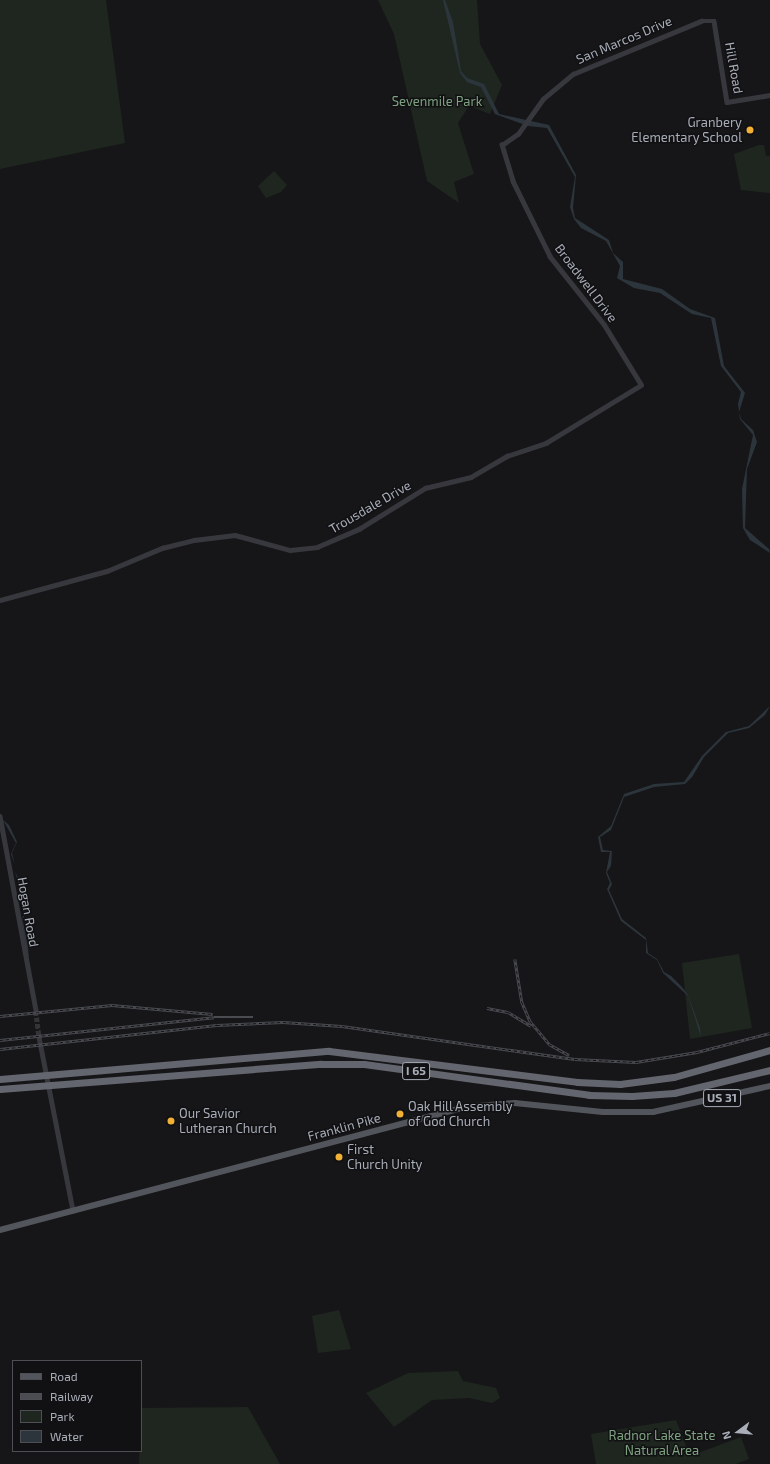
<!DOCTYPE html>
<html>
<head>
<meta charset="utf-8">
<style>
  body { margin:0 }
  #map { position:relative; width:770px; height:1464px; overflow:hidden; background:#161618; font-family:"Exo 2",sans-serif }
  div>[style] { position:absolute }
  .green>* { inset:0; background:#1e261f }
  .water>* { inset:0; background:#2c353c }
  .minor-tunnel>* { height:4.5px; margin-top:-2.25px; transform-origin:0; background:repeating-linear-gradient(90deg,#333438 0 4.5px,transparent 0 6.5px) }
  .minor>* { height:4.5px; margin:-2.25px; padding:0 2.25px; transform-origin:2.25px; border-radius:2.25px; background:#37383d }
  .major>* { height:5.5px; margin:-2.75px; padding:0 2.75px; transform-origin:2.75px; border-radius:2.75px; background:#53555c }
  .highway>* { height:7px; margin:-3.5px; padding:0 3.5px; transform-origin:3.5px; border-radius:3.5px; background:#63666e }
  .rail>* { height:2.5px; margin-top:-1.25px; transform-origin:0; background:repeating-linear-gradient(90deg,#111113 0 3px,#4a4c52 0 6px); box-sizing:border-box; border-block:1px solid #4a4c52 }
  .dots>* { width:11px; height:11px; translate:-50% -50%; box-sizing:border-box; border:2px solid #111113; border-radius:50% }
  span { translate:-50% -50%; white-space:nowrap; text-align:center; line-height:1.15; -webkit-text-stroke:3px #111113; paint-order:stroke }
  .shield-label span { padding:1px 3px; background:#111113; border:1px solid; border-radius:3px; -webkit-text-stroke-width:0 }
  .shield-label { font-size:12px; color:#a8adb8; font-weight:700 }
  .street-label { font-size:13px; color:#a8adb8 }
  .park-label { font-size:13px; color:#7fa381 }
  .poi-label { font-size:13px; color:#a8adb8 }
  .right { translate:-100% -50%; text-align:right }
  .left { translate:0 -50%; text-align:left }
  .legend { position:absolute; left:12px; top:1360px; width:130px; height:92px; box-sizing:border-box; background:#111113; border:1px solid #4d4f55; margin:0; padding:5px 7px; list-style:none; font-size:12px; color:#a8adb8 }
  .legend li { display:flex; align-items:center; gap:8px; height:20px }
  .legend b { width:20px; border:1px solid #4d4f55 }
  .north { position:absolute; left:718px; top:1412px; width:40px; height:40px; -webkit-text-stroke:3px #111113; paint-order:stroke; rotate:254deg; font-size:11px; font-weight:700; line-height:16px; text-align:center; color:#a8adb8 }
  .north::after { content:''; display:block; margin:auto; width:14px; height:18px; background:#a8adb8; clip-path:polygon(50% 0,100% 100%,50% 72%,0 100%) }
</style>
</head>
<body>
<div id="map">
  <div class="green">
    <i style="clip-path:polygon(0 0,106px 0,125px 143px,0 169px)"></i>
    <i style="clip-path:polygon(378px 0,477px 0,480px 44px,502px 85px,490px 114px,469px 106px,458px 123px,474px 174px,454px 182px,459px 203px,427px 181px,394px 34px)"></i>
    <i style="clip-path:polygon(759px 145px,764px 145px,766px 156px,770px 156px,770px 193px,741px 190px,734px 154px)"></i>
    <i style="clip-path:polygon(274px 171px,287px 185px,281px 192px,266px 198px,258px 186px)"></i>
    <i style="clip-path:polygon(739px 954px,752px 1028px,690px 1039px,682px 963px)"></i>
    <i style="clip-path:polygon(339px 1310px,351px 1349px,318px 1353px,312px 1316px)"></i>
    <i style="clip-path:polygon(458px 1371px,463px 1381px,496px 1388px,500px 1398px,492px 1403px,469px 1398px,432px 1400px,394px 1427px,366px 1393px,408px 1373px)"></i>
    <i style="clip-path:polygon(248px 1407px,280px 1464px,139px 1464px,141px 1408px)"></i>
    <i style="clip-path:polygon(676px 1420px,690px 1456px,741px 1437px,749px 1459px,736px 1464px,596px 1464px,591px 1434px)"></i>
  </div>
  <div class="water">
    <i style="clip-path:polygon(443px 0,445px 0,453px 22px,461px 71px,467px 78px,484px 84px,499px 114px,549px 125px,576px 175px,573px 208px,575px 218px,609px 240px,613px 253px,623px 262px,623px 279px,662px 289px,690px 309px,715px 318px,724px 366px,745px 393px,739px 412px,741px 419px,753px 430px,757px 442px,747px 469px,745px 528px,769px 549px,770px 553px,750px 540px,743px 528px,742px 489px,753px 435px,740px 419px,738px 404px,741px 392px,721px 366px,711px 318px,692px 314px,660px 293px,634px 288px,617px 278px,620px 266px,606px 241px,581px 228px,574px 219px,570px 207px,575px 177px,547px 128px,528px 126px,495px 114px,481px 87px,467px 82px,460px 73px)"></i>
    <i style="clip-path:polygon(770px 706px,765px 715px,749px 728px,728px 733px,704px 757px,692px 777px,685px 784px,654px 787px,624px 797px,611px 830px,600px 837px,603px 850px,612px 851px,611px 866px,607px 872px,612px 884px,609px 890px,622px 919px,646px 938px,648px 953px,657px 959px,664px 972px,671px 976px,682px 987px,688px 995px,700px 1028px,701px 1037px,688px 996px,663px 973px,657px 960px,646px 953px,646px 940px,621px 921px,607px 889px,610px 883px,606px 873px,610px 852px,601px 852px,598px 837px,611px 826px,624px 794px,654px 784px,684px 782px,702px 756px,726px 732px,749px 726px)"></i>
    <i style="clip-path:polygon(3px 820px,9px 825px,17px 842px,12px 853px,15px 865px,11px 854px,16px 843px)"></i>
    <i style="clip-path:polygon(15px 871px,23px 891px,25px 906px,23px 922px,28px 946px,29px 960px,22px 925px,24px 906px)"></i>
  </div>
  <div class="minor-tunnel">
    <i style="left:36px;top:1011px;width:26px;rotate:83deg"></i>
  </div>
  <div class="minor">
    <i style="left:0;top:600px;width:111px;rotate:-15.2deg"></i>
    <i style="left:107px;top:571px;width:60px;rotate:-22.7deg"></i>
    <i style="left:162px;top:548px;width:33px;rotate:-14deg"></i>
    <i style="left:194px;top:540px;width:41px;rotate:-7deg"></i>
    <i style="left:235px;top:535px;width:57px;rotate:15.3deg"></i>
    <i style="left:290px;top:550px;width:27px;rotate:-6deg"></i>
    <i style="left:317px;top:547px;width:46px;rotate:-23.2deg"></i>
    <i style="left:359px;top:529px;width:78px;rotate:-31.8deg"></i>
    <i style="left:425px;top:488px;width:47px;rotate:-13.4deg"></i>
    <i style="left:471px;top:477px;width:42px;rotate:-30.3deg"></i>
    <i style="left:507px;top:456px;width:41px;rotate:-18.4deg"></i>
    <i style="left:546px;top:443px;width:111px;rotate:-31.4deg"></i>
    <i style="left:641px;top:385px;width:70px;rotate:-121.7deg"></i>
    <i style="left:604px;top:325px;width:87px;rotate:-128.5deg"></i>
    <i style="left:550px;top:257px;width:84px;rotate:-116.3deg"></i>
    <i style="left:513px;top:182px;width:39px;rotate:-107deg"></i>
    <i style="left:502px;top:145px;width:19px;rotate:-35deg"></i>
    <i style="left:518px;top:134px;width:43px;rotate:-54.5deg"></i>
    <i style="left:543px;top:99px;width:39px;rotate:-40deg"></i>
    <i style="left:573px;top:74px;width:139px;rotate:-22.5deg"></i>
    <i style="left:701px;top:21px;width:13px"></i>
    <i style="left:714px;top:21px;width:82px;rotate:80.9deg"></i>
    <i style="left:727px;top:102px;width:44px;rotate:-9.2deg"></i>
    <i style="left:0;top:816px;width:198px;rotate:79.5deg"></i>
    <i style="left:39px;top:1037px;width:177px;rotate:78.9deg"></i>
  </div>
  <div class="major">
    <i style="left:0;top:1230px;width:481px;rotate:-14.8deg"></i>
    <i style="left:465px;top:1107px;width:50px;rotate:-4.6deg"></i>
    <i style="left:515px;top:1103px;width:88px;rotate:5.8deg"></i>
    <i style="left:603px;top:1112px;width:50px"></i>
    <i style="left:653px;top:1112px;width:120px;rotate:-12.5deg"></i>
  </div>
  <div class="highway">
    <i style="left:0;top:1079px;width:330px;rotate:-4.9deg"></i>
    <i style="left:329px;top:1051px;width:250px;rotate:7.1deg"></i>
    <i style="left:577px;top:1082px;width:43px;rotate:2.7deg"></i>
    <i style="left:620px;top:1084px;width:54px;rotate:-7.4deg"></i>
    <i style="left:674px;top:1077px;width:100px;rotate:-15.7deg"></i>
    <i style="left:0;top:1089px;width:322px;rotate:-4.5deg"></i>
    <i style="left:321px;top:1064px;width:43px"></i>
    <i style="left:364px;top:1064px;width:227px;rotate:7.8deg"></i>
    <i style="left:589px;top:1095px;width:43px;rotate:1.3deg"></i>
    <i style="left:632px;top:1096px;width:42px;rotate:-4.1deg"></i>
    <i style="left:674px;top:1093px;width:99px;rotate:-13.5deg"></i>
  </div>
  <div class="rail">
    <i style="left:515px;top:959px;width:44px;rotate:80.8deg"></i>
    <i style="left:522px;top:1002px;width:21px;rotate:67deg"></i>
    <i style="left:530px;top:1021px;width:30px;rotate:50deg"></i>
    <i style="left:549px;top:1044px;width:23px;rotate:29deg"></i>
    <i style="left:487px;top:1008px;width:21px;rotate:11deg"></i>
    <i style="left:508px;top:1012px;width:27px;rotate:31deg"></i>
    <i style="left:0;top:1016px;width:113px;rotate:-5.6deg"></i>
    <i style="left:112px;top:1005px;width:101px;rotate:5.1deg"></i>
    <i style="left:0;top:1040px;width:215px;rotate:-6.1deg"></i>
    <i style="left:214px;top:1017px;width:39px"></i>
    <i style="left:0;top:1049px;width:218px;rotate:-6.3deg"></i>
    <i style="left:217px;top:1025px;width:66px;rotate:-2.6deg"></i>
    <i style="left:283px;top:1022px;width:59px;rotate:3.9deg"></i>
    <i style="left:342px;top:1026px;width:235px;rotate:8.1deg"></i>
    <i style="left:575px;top:1059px;width:61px;rotate:2.8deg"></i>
    <i style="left:636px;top:1062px;width:62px;rotate:-9.3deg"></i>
    <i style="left:697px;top:1052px;width:75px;rotate:-14.6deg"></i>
  </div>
  <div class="dots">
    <i style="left:750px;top:130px;background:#f2b134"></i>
    <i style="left:400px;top:1114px;background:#f2b134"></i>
    <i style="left:171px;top:1121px;background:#f2b134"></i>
    <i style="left:339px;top:1157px;background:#f2b134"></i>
  </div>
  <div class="shield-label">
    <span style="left:416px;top:1071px">I 65</span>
    <span style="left:722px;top:1098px">US 31</span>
  </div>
  <div class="street-label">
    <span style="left:624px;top:40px;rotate:-23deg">San Marcos Drive</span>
    <span style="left:734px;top:68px;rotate:80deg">Hill Road</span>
    <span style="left:586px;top:283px;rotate:53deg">Broadwell Drive</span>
    <span style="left:370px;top:507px;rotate:-30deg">Trousdale Drive</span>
    <span style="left:28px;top:912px;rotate:80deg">Hogan Road</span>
    <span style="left:344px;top:1127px;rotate:-15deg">Franklin Pike</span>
  </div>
  <div class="park-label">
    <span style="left:437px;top:101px">Sevenmile Park</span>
    <span style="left:662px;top:1443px">Radnor Lake State<br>Natural Area</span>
  </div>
  <div class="poi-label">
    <span class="right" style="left:742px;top:130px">Granbery<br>Elementary School</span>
    <span class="left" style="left:408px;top:1114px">Oak Hill Assembly<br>of God Church</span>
    <span class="left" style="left:179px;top:1121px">Our Savior<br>Lutheran Church</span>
    <span class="left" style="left:347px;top:1157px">First<br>Church Unity</span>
  </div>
  <ul class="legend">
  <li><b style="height:5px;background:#53555c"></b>Road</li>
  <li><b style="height:5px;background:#4a4c52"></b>Railway</li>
  <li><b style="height:11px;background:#1e261f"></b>Park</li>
  <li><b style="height:11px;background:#2c353c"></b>Water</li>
  </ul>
  <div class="north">N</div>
</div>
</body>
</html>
